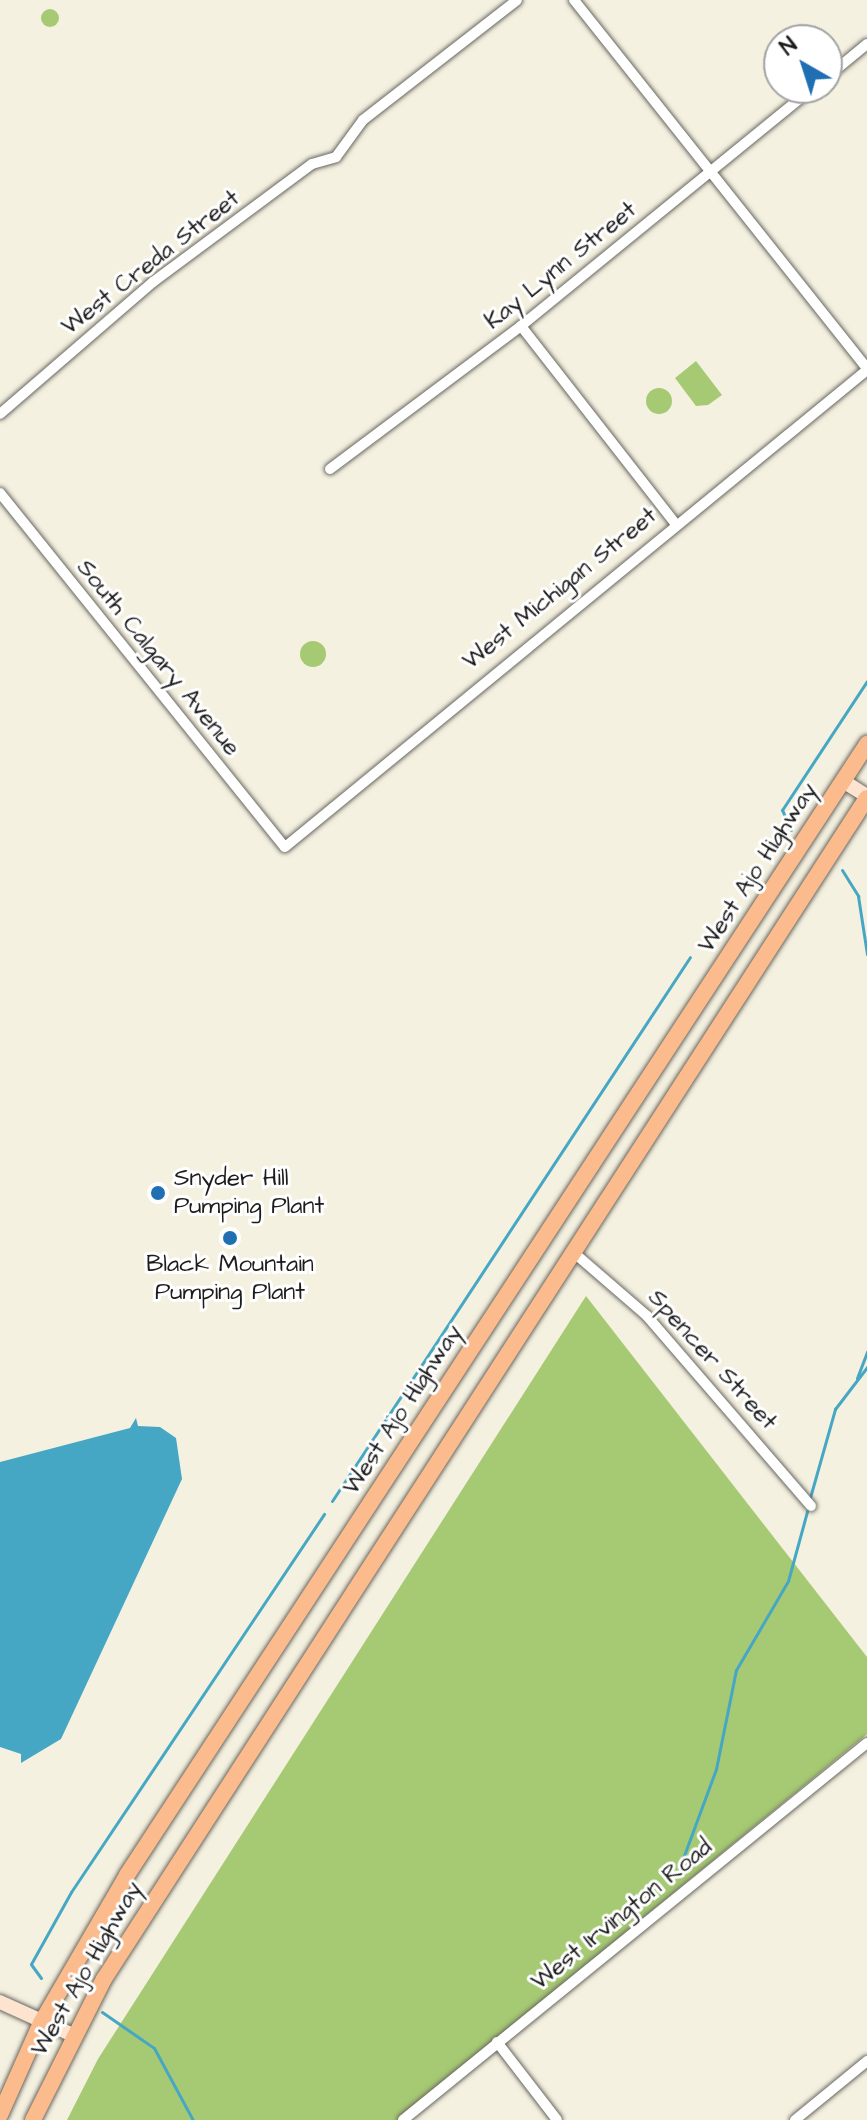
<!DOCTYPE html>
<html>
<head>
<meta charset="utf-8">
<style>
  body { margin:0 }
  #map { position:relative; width:867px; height:2120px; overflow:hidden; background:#f5f1e0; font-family:"Architects Daughter",sans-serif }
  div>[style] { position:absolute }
  .green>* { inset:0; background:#a6c973 }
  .round { border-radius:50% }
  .water>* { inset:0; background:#46a7c5 }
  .stream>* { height:3px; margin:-1.5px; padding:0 1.5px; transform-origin:1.5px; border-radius:1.5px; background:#46a7c5 }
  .roads { filter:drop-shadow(0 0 2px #686761) drop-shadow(0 0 2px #686761) }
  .street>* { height:10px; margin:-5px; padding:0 5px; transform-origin:5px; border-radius:5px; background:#fff }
  .secondary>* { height:14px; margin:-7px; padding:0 7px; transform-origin:7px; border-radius:7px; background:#fde4d1 }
  .primary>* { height:16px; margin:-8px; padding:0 8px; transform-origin:8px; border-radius:8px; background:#fbbb8c }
  .dots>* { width:22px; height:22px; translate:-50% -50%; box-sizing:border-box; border:4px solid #fff; border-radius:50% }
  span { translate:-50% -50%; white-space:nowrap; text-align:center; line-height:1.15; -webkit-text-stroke:6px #fff; paint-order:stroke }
  .street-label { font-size:24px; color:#1c1c1c }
  .poi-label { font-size:24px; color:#1c1c1c }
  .left { translate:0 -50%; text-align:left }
  .north { position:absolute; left:763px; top:24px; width:80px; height:80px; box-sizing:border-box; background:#fff; border:2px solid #a4a4a4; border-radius:50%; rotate:321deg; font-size:22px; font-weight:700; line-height:32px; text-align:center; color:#1c1c1c }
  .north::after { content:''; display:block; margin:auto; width:28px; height:36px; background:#1f6fb2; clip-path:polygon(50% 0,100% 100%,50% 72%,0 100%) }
</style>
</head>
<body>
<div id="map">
  <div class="green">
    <i class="round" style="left:41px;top:9px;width:18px;height:18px"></i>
    <i style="clip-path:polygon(696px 361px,722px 395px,708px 405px,696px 406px,675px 378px)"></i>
    <i class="round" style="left:646px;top:388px;width:26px;height:26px"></i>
    <i class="round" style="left:300px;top:641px;width:26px;height:26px"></i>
    <i style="clip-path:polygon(586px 1296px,867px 1657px,867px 1734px,397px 2120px,67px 2120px,98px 2059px)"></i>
  </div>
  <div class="water">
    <i style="clip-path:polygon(136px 1418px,138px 1426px,160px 1427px,176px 1438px,182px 1479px,61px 1739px,21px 1763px,21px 1754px,0 1747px,0 1462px,130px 1428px)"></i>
  </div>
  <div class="stream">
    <i style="left:791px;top:830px;width:22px;rotate:-114deg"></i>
    <i style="left:782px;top:810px;width:154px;rotate:-56.6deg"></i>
    <i style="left:842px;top:870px;width:31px;rotate:58deg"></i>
    <i style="left:858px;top:896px;width:59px;rotate:81.2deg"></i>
    <i style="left:857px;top:1378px;width:28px;rotate:-69deg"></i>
    <i style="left:332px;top:1501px;width:651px;rotate:-56.65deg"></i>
    <i style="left:809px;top:1501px;width:96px;rotate:-74.2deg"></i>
    <i style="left:835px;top:1409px;width:53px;rotate:-52.7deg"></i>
    <i style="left:679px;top:1869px;width:107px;rotate:-69.7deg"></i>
    <i style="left:716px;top:1769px;width:101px;rotate:-78.6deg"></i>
    <i style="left:736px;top:1670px;width:103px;rotate:-59.7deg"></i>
    <i style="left:788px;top:1581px;width:76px;rotate:-74.7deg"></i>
    <i style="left:41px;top:1978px;width:17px;rotate:-126deg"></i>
    <i style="left:31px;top:1964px;width:82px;rotate:-60.9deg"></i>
    <i style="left:71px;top:1892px;width:455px;rotate:-56.2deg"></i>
    <i style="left:102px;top:2012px;width:63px;rotate:34.7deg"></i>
    <i style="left:154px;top:2048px;width:82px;rotate:61.6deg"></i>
  </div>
  <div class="roads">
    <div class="street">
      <i style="left:574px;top:0;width:471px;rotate:51.5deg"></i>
      <i style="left:827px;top:77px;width:52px;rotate:-39.5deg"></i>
      <i style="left:521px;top:326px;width:249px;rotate:52deg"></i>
      <i style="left:0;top:414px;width:202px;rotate:-40.8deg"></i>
      <i style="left:153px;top:282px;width:198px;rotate:-36.6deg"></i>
      <i style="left:312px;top:164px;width:25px;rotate:-16deg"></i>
      <i style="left:336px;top:157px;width:46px;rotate:-53.9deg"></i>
      <i style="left:363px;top:120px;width:195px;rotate:-37.9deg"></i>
      <i style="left:330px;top:469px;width:239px;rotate:-36.8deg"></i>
      <i style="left:521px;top:326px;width:377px;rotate:-39.2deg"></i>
      <i style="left:0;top:493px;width:454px;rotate:51.2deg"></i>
      <i style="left:285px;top:847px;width:752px;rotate:-39.34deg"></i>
      <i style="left:572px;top:1251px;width:99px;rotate:40.9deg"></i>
      <i style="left:647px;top:1316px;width:251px;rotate:49.2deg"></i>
      <i style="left:497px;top:2042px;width:98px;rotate:52.4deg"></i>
      <i style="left:403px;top:2120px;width:598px;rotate:-39.09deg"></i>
      <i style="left:795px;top:2120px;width:93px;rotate:-39.3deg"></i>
    </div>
    <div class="secondary">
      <i style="left:843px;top:781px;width:28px;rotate:32deg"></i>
      <i style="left:0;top:2002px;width:82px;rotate:24.4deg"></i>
    </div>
    <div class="primary">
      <i style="left:0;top:2115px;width:101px;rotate:-66deg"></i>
      <i style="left:41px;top:2023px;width:171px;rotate:-59.8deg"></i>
      <i style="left:127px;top:1875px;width:1352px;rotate:-56.8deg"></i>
      <i style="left:33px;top:2120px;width:158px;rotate:-63.3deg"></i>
      <i style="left:104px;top:1979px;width:1406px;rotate:-57.14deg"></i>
    </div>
  </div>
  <div class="dots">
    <i style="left:158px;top:1193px;background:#1f6fb2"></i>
    <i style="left:230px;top:1238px;background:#1f6fb2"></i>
  </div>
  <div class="street-label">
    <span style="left:151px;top:263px;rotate:-38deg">West Creda Street</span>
    <span style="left:561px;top:266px;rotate:-39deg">Kay Lynn Street</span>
    <span style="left:560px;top:589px;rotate:-39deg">West Michigan Street</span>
    <span style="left:158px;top:658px;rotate:51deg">South Calgary Avenue</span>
    <span style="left:758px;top:868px;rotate:-57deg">West Ajo Highway</span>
    <span style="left:712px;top:1360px;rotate:48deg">Spencer Street</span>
    <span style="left:403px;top:1410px;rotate:-57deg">West Ajo Highway</span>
    <span style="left:622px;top:1915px;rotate:-39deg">West Irvington Road</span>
    <span style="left:87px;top:1969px;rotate:-60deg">West Ajo Highway</span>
  </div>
  <div class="poi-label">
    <span class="left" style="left:174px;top:1193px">Snyder Hill<br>Pumping Plant</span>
    <span style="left:230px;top:1279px">Black Mountain<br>Pumping Plant</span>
  </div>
  <div class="north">N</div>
</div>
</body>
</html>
